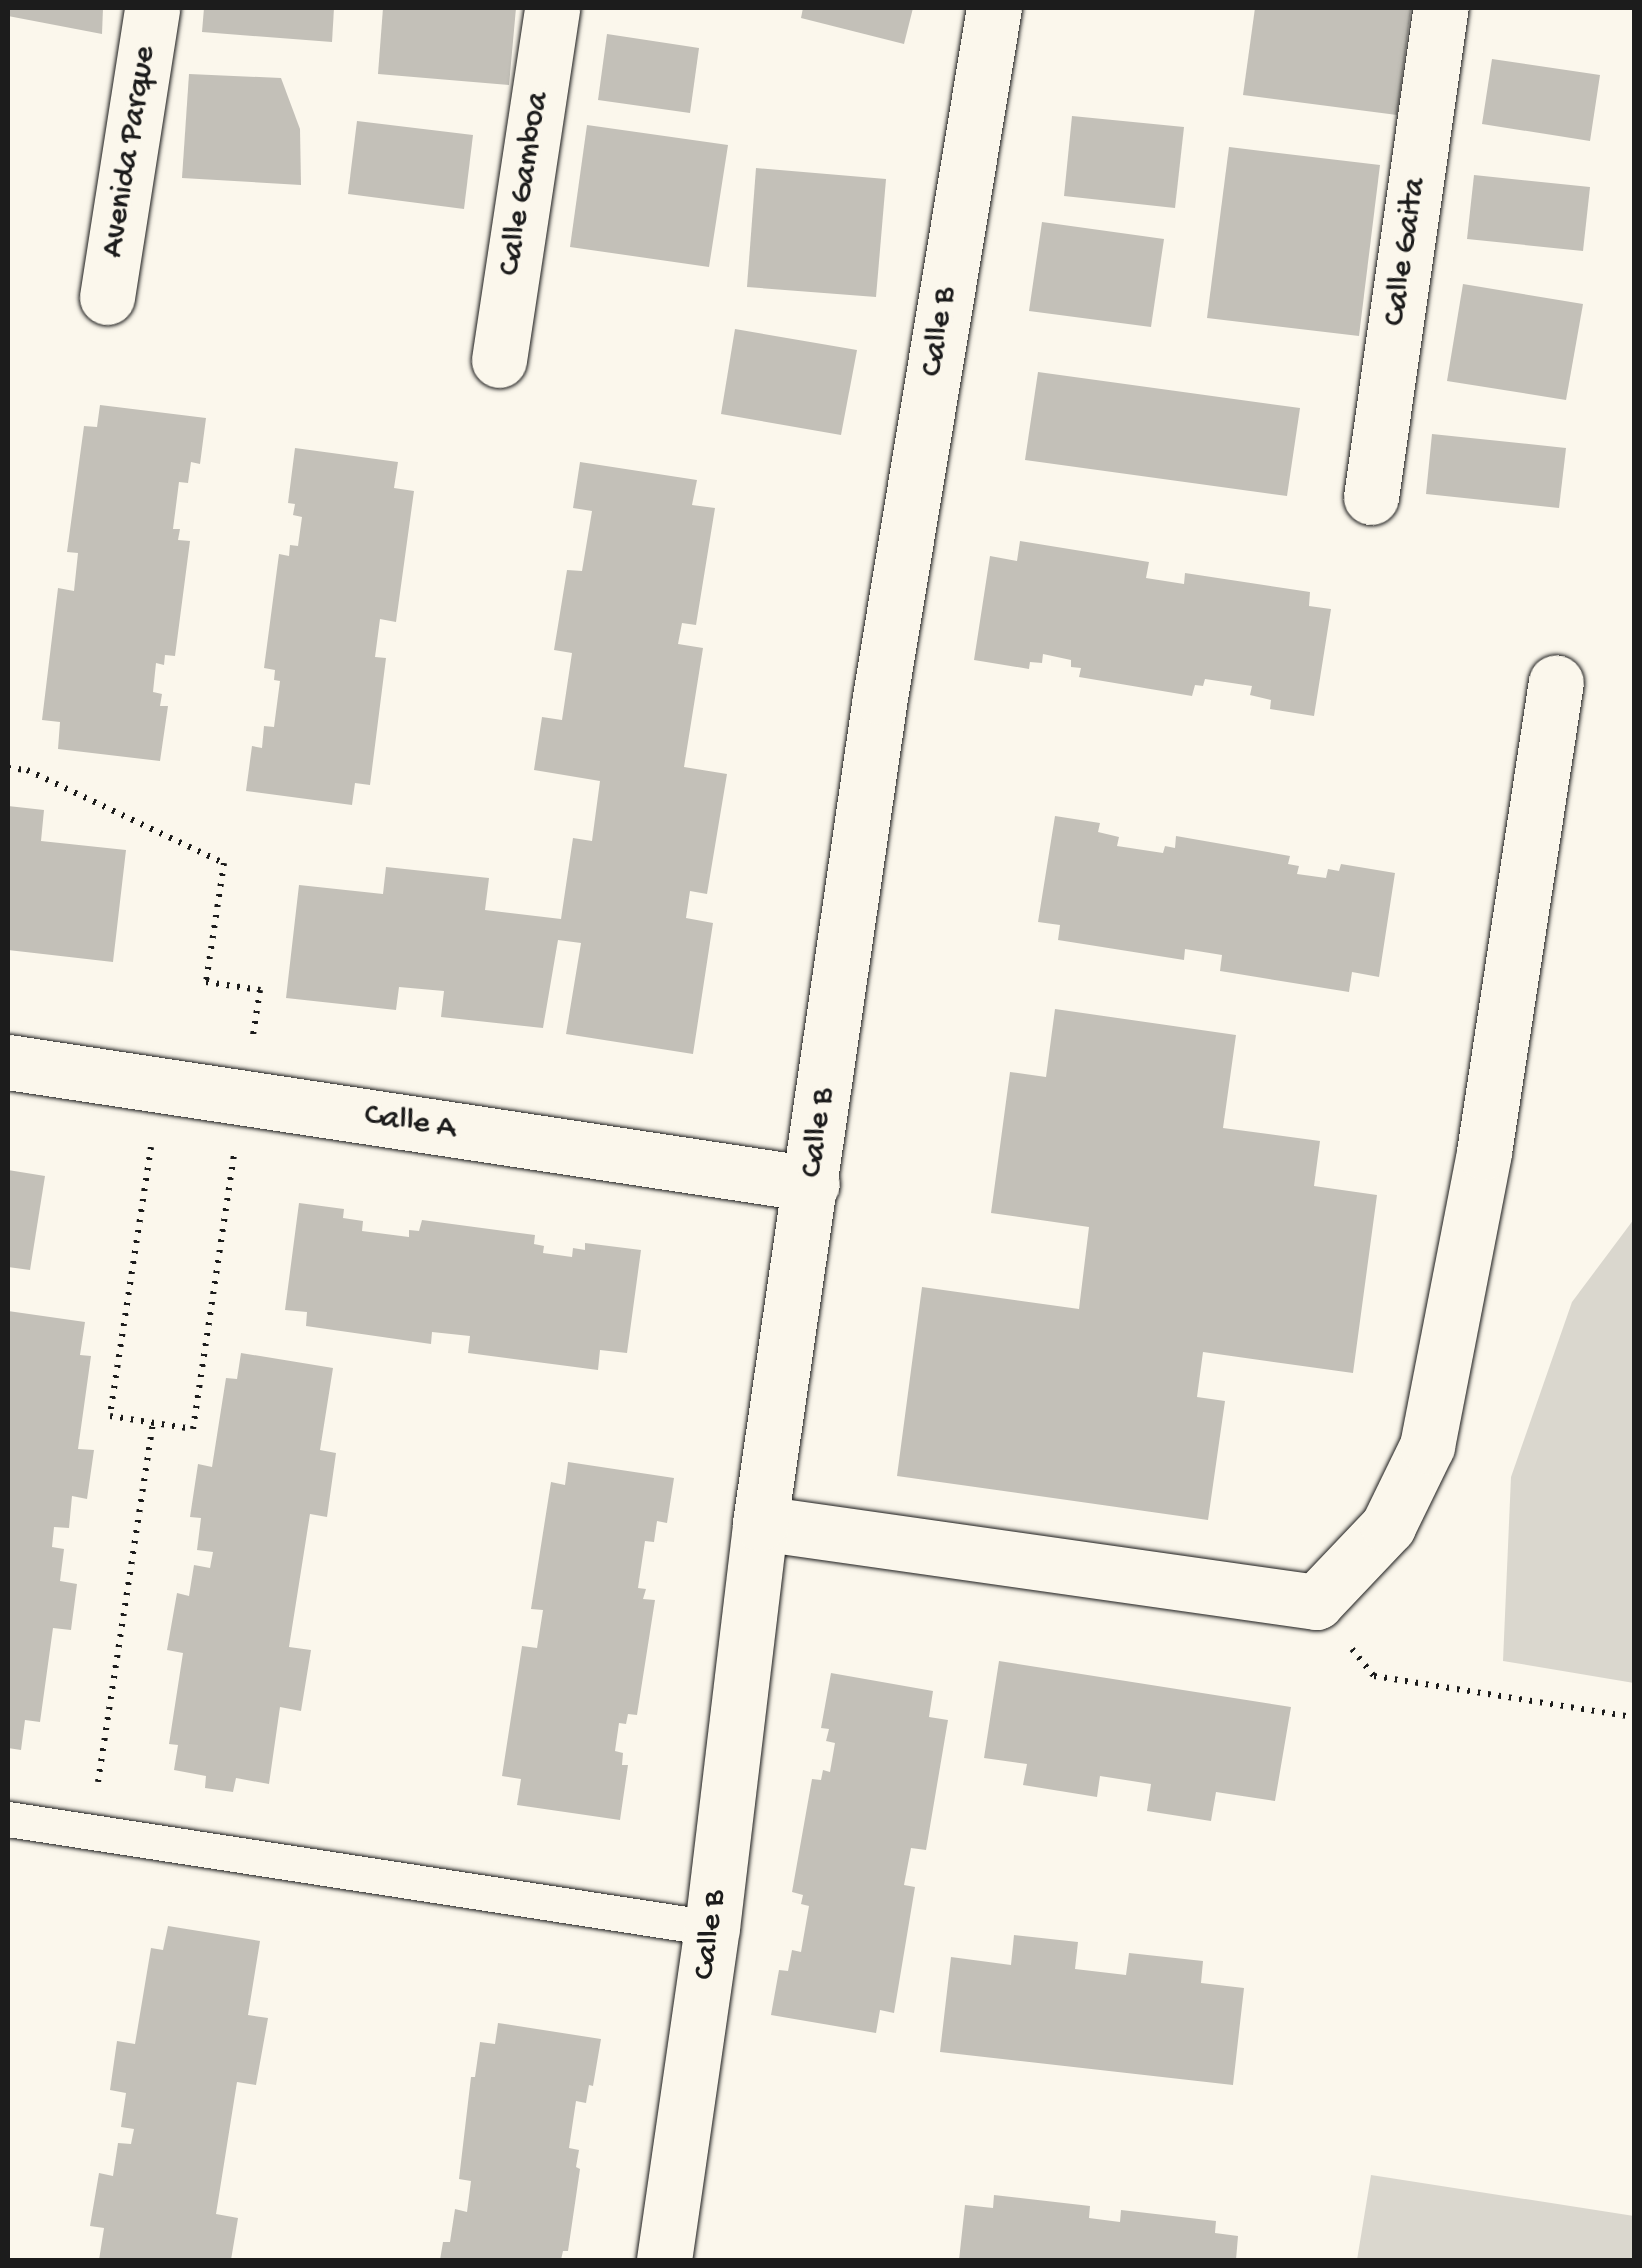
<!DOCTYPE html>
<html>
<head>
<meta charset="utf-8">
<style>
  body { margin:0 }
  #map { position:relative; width:1642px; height:2268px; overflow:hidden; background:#fbf7ec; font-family:"Gochi Hand",sans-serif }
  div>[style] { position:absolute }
  .green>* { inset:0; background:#dad7ce }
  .building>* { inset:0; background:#c3c0b8 }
  .path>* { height:6px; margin-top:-3px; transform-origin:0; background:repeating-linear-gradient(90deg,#1c1c1c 0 2.5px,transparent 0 10.5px) }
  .roads { filter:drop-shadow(0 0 2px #1c1c1c) drop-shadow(0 0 2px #1c1c1c) }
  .service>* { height:35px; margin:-17.5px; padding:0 17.5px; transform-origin:17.5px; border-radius:17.5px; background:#fbf7ec }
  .minor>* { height:55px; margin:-27.5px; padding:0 27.5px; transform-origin:27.5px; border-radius:27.5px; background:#fbf7ec }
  span { translate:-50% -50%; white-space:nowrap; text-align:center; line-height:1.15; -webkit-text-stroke:8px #fbf7ec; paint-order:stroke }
  .street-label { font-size:32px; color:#1c1c1c }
  .frame { position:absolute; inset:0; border:10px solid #1c1c1c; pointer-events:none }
</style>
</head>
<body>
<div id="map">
  <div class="green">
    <i style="clip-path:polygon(1634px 1219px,1634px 1683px,1503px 1661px,1511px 1477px,1572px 1302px)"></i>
    <i style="clip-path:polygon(1371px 2175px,1634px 2216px,1634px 2260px,1357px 2260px)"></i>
  </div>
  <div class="building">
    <i style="clip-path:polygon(8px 8px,103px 8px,102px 34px,8px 16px)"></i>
    <i style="clip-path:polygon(204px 8px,334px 8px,332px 42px,202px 32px)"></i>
    <i style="clip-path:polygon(383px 8px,516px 8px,509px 85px,378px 74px)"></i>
    <i style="clip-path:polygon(803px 8px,913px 8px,904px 44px,801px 18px)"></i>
    <i style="clip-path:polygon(1255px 8px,1411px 8px,1397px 115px,1243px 95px)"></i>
    <i style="clip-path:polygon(607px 34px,699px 48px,690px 113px,598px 100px)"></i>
    <i style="clip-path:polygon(1492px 59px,1600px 75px,1590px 141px,1482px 124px)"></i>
    <i style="clip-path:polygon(189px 74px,281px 78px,300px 129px,301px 185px,182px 178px)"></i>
    <i style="clip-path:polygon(1072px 116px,1184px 127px,1175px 208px,1064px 196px)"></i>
    <i style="clip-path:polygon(357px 121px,473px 135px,464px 209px,348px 194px)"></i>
    <i style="clip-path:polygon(587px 125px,728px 145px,709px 267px,570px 247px)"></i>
    <i style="clip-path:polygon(1229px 147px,1380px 165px,1359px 336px,1207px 318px)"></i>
    <i style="clip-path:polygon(756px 168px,886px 179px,876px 297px,747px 287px)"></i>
    <i style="clip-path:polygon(1474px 175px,1590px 187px,1583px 251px,1467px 239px)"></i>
    <i style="clip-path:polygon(1042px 222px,1164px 239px,1151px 327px,1029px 311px)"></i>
    <i style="clip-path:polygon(1463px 284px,1583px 304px,1566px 400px,1447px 381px)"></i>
    <i style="clip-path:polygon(735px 329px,857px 350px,841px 435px,721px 414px)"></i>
    <i style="clip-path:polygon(1038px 372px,1300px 408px,1287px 496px,1025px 460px)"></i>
    <i style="clip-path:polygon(100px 405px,206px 418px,200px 464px,191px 462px,188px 483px,179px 482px,173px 529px,180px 529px,178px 540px,190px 541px,175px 656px,165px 655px,164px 665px,156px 663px,153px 692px,162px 694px,160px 706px,168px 706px,160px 761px,58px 749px,60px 722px,42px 720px,58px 588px,74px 591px,78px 553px,67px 552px,84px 426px,97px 427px)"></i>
    <i style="clip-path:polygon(1432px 434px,1566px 448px,1559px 508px,1426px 494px)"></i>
    <i style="clip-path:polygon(295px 448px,398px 462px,394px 488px,414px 491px,396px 622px,380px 619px,375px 657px,386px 658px,370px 785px,355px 783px,352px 805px,246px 791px,252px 746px,262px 748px,264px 726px,274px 727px,280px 681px,274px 680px,275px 670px,264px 668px,279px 554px,289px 556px,290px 545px,298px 546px,302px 517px,293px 515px,295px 504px,288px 503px)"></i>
    <i style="clip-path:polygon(580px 462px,697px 480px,692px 505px,715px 508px,696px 625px,682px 623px,678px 644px,703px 648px,684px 767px,727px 774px,707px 894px,690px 891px,686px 918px,713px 923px,693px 1054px,566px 1034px,581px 943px,558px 940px,543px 1028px,441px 1017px,444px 991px,399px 987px,396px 1010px,286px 998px,299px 885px,383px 894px,386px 867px,489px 878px,485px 910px,561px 919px,573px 838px,592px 841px,600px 781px,534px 770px,542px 717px,562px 720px,572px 653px,554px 650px,567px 570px,582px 571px,592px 511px,573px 508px)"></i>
    <i style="clip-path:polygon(1020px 541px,1149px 562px,1146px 578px,1184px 584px,1185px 573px,1310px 592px,1309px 606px,1331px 609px,1314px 716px,1270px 709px,1271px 700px,1250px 695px,1252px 686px,1205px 679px,1203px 686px,1195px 685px,1192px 696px,1079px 677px,1081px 668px,1071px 667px,1071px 660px,1043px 654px,1042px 663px,1030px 662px,1029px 669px,974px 660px,990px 556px,1017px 561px)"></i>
    <i style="clip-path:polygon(8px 806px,44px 810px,41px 841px,126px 850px,113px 962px,8px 950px)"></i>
    <i style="clip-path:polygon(1055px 816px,1100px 823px,1098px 832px,1119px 837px,1117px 846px,1163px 853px,1165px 846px,1175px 848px,1176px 836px,1290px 856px,1288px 864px,1299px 866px,1297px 874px,1326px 878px,1328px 869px,1339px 871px,1341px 864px,1395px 873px,1379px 977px,1352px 972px,1349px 992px,1220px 971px,1222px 955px,1185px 949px,1184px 960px,1058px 940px,1060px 925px,1038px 922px)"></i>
    <i style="clip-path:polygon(1055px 1009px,1236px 1035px,1223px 1128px,1320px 1141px,1314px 1186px,1377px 1195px,1353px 1373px,1203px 1352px,1197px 1397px,1225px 1401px,1208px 1520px,897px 1476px,922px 1287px,1079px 1309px,1089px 1227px,991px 1213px,1010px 1072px,1046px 1077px)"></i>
    <i style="clip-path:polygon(8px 1170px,45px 1176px,30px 1270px,8px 1267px)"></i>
    <i style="clip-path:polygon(299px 1203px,344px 1209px,343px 1218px,363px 1221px,362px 1231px,409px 1237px,409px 1230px,419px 1231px,422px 1220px,535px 1235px,534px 1244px,544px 1246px,543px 1253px,572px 1257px,573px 1248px,585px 1250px,585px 1243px,641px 1250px,627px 1353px,600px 1350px,598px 1370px,468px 1353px,470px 1336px,432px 1332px,431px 1344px,306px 1326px,307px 1312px,285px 1310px)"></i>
    <i style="clip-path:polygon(8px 1311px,85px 1322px,80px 1355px,91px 1356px,78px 1449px,94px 1450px,87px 1499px,72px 1496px,69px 1528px,54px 1527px,52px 1547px,64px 1549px,60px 1581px,77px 1584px,71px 1630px,53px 1628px,40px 1722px,25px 1720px,21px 1750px,8px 1748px)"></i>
    <i style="clip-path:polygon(241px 1353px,333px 1368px,320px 1450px,336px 1453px,327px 1517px,310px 1514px,289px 1647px,311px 1650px,301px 1711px,280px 1707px,269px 1784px,236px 1778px,233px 1792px,205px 1788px,206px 1776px,174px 1770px,178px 1745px,169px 1744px,183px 1653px,167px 1650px,177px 1593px,189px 1596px,194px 1565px,210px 1568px,213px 1552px,197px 1550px,201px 1518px,190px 1517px,198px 1464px,212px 1467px,226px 1378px,237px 1379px)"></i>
    <i style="clip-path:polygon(568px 1462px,674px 1478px,667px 1523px,657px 1521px,654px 1542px,645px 1541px,638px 1588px,646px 1589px,643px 1599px,655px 1600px,637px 1715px,628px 1714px,626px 1724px,619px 1723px,615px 1751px,623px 1753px,622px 1765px,628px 1765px,620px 1820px,517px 1805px,521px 1779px,502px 1776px,522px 1646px,537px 1648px,543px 1610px,531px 1609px,551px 1482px,565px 1485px)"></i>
    <i style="clip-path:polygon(999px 1661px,1291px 1707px,1275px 1801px,1216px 1792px,1211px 1821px,1147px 1811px,1151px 1784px,1100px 1776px,1097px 1797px,1023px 1785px,1027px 1764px,984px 1758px)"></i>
    <i style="clip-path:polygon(831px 1673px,933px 1691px,929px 1717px,948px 1720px,926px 1850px,911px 1848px,904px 1885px,915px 1887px,894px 2013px,880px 2010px,876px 2033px,771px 2015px,779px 1970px,788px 1971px,792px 1950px,801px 1952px,809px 1906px,801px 1904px,803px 1895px,792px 1892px,812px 1779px,821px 1780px,823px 1770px,830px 1772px,835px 1743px,826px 1741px,829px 1729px,821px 1728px)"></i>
    <i style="clip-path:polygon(168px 1926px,260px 1941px,248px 2015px,268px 2018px,256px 2085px,237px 2082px,216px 2214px,238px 2218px,231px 2260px,99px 2260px,104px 2228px,90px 2226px,99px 2173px,113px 2176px,118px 2143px,131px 2144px,134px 2129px,121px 2127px,126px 2093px,110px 2090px,117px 2041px,135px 2044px,151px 1948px,163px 1950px)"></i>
    <i style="clip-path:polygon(1014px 1935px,1078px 1942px,1075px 1969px,1126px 1975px,1129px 1953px,1203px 1961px,1201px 1983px,1244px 1988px,1233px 2085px,940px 2052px,951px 1957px,1011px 1965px)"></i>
    <i style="clip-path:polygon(498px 2023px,601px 2039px,593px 2086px,589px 2085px,586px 2103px,576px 2101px,569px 2148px,579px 2150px,576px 2167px,580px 2169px,568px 2251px,563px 2251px,561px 2260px,440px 2260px,443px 2242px,450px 2242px,455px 2209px,467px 2212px,471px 2181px,459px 2179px,471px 2077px,475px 2077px,480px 2042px,495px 2044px)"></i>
    <i style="clip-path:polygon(994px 2195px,1090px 2206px,1089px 2218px,1120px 2222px,1121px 2210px,1216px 2221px,1215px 2233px,1238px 2236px,1236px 2260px,959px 2260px,965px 2205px,993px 2208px)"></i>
  </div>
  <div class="path">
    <i style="left:8px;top:768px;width:19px;rotate:6deg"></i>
    <i style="left:27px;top:770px;width:218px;rotate:25.3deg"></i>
    <i style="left:224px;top:863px;width:120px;rotate:98.6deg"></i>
    <i style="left:206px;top:982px;width:55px;rotate:8.4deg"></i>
    <i style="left:260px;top:990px;width:46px;rotate:98.8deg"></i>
    <i style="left:151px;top:1147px;width:272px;rotate:98.7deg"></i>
    <i style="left:110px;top:1416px;width:84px;rotate:8.9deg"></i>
    <i style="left:193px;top:1429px;width:276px;rotate:-81.5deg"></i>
    <i style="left:1352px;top:1649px;width:35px;rotate:51deg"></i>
    <i style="left:1374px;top:1676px;width:263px;rotate:9deg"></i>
    <i style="left:98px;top:1782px;width:362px;rotate:-81.3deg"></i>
  </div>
  <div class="roads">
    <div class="service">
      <i style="left:8px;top:1819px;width:712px;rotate:8.8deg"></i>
    </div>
    <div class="minor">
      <i style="left:107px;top:297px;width:292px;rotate:-81.1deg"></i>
      <i style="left:499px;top:360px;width:356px;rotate:-81.4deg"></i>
      <i style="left:1371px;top:497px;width:494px;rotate:-81.9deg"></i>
      <i style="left:8px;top:1062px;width:813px;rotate:8.63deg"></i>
      <i style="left:760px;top:1523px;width:562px;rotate:8.09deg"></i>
      <i style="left:1316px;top:1602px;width:105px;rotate:-46.5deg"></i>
      <i style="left:1388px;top:1526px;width:89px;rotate:-64deg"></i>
      <i style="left:1427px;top:1446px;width:299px;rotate:-79deg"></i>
      <i style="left:1484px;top:1152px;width:475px;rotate:-81.3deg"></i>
      <i style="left:664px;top:2260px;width:335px;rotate:-81.8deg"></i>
      <i style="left:712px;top:1928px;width:408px;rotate:-83.2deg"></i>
      <i style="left:760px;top:1523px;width:835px;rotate:-81.73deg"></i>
      <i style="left:880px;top:697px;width:698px;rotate:-80.61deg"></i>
    </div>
  </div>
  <div class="street-label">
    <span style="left:130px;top:152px;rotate:-81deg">Avenida Parque</span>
    <span style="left:525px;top:184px;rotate:-81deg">Calle Gamboa</span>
    <span style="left:1406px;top:252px;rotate:-82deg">Calle Gaita</span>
    <span style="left:940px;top:332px;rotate:-81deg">Calle B</span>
    <span style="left:410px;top:1123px;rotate:9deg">Calle A</span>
    <span style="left:819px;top:1133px;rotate:-82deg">Calle B</span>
    <span style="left:711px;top:1935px;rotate:-83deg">Calle B</span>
  </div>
  <div class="frame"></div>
</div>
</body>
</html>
